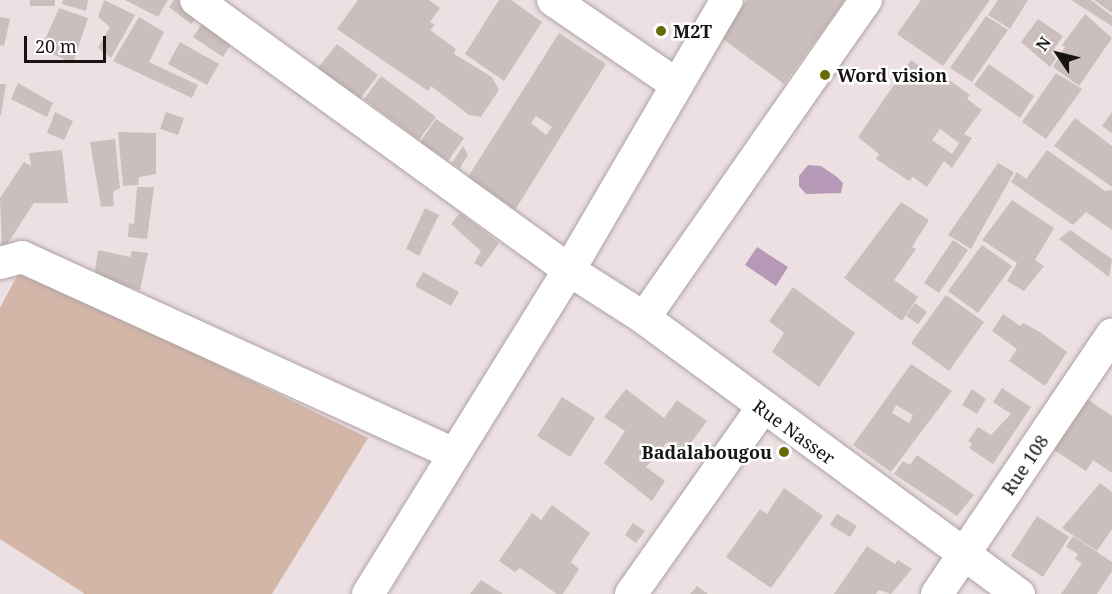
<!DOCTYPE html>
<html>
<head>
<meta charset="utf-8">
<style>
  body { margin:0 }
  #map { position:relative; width:1112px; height:594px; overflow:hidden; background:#ece0e2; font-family:"Noto Serif",serif }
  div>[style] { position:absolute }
  .green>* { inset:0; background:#d3b6a8 }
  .water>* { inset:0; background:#b698b7 }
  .building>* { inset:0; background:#cbbfbd }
  .roads { filter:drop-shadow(0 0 2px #aea2a4) drop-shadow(0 0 2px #aea2a4) }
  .minor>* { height:32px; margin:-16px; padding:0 16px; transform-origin:16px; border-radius:16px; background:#fff }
  .dots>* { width:16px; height:16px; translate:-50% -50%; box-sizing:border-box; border:3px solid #fff; border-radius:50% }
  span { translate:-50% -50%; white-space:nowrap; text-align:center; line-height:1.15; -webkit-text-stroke:5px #fff; paint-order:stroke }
  .poi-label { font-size:18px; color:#181414; font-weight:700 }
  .left { translate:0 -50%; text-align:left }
  .right { translate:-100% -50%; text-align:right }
  .street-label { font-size:18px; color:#181414 }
  .north { position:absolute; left:1028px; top:24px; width:60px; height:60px; -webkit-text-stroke:4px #fff; paint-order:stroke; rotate:305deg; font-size:16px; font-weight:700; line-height:24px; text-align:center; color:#181414 }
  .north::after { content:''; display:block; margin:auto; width:21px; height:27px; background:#181414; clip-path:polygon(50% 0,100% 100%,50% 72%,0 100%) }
  .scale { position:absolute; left:24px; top:36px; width:82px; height:27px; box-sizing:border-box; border:3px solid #181414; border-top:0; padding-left:8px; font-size:18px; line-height:21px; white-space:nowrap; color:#181414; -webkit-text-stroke:4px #fff; paint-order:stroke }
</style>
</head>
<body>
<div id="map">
  <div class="green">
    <i style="clip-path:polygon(21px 268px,368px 438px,272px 594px,85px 594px,0 539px,0 308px)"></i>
  </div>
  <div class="water">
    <i style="clip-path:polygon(808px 165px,821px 166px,837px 177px,843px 183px,841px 193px,806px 194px,799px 186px,799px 176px)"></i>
    <i style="clip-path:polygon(757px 247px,788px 267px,776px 286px,745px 265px)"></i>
  </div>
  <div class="building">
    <i style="clip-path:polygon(30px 0,55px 0,55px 6px,30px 6px)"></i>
    <i style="clip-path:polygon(63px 0,88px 0,86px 11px,62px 4px)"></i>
    <i style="clip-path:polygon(104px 0,135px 15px,111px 58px,98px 48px,110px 27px,98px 17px)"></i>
    <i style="clip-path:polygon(125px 0,168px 0,158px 17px)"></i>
    <i style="clip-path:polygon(174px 0,183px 0,200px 13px,191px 24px,169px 7px)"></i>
    <i style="clip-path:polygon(358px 0,429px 0,440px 8px,430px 22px,435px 25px,430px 30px,456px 49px,454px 54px,492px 77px,499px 90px,481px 117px,469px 115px,431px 86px,428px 91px,337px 29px)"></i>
    <i style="clip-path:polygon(499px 0,511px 0,542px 22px,504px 81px,465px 54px)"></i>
    <i style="clip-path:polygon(747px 0,845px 0,784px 84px,720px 37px)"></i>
    <i style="clip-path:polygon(921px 0,990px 0,943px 66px,897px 34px)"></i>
    <i style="clip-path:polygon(998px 0,1028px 0,1010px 29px,988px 15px)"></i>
    <i style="clip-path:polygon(1071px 0,1091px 0,1112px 16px,1112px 26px)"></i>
    <i style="clip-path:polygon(1094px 0,1112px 0,1112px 13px)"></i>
    <i style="clip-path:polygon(59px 8px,88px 18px,73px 63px,41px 49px)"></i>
    <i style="clip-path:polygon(1085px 14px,1112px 38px,1079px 86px,1053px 67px,1065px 47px,1062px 45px)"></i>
    <i style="clip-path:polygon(986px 16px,1008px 30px,972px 82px,950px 68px)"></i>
    <i style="clip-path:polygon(0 17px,10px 19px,4px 46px,0 45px)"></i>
    <i style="clip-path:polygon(139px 17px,164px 32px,149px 62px,198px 85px,192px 98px,113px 61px)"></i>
    <i style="clip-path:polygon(205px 19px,235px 38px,223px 57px,193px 37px)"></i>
    <i style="clip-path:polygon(1038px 19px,1063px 36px,1051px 53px,1056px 59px,1050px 67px,1021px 42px)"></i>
    <i style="clip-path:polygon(evenodd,559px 33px,606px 64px,515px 210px,468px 177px,559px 33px,536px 116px,552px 127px,546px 135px,531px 123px,536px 116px)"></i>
    <i style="clip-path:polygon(180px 42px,219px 64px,207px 85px,168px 64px)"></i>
    <i style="clip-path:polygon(337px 44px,378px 75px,360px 99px,318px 68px)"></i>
    <i style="clip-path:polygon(evenodd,911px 60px,934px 76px,937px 71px,970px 95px,967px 99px,982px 110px,964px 134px,972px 138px,952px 168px,944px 161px,927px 187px,913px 177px,909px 181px,876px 159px,879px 154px,858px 137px,911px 60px,940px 129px,959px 143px,952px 154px,932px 140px,940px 129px)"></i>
    <i style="clip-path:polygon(989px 64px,1034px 96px,1020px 118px,974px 85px)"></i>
    <i style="clip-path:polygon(1056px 73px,1082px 89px,1046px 139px,1022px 122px)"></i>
    <i style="clip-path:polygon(381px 76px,436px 117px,419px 140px,364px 99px)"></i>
    <i style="clip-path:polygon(18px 83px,53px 103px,47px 117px,11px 99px)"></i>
    <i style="clip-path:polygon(0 84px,6px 84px,1px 115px,0 115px)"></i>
    <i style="clip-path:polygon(55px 112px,73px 121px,64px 140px,47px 133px)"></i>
    <i style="clip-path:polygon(166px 112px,184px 118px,178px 135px,160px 129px)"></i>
    <i style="clip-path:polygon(1112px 112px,1112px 133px,1102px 126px)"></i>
    <i style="clip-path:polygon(1075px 118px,1112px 146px,1112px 187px,1054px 146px)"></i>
    <i style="clip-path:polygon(436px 119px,464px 138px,448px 161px,420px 142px)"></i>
    <i style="clip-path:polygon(118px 132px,156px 133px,156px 174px,139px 177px,138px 185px,123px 186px)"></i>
    <i style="clip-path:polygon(115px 139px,120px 188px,113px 192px,114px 206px,101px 207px,90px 142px)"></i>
    <i style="clip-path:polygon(463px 146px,468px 155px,460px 168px,452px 163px)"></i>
    <i style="clip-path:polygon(62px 150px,68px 203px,34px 203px,2px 252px,0 198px,24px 162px,31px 166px,29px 153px)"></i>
    <i style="clip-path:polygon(1047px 150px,1105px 191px,1112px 190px,1112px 230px,1086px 212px,1073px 225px,1011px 182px,1017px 172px,1026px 179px)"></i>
    <i style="clip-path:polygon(998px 163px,1014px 172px,971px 249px,948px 235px)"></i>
    <i style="clip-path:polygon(137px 187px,154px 187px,147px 239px,128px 237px,129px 223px,134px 224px)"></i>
    <i style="clip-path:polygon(1012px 200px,1054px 228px,1035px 260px,1044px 266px,1024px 291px,1007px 281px,1017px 263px,982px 240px)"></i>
    <i style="clip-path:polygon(901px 202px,929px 220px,912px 247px,916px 249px,894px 280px,918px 297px,902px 321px,844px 278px)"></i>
    <i style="clip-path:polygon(425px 208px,439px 215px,419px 256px,406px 249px)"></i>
    <i style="clip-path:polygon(460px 213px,499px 243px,482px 267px,474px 263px,481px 251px,451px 224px)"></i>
    <i style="clip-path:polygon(1070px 230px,1112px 259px,1109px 277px,1059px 239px)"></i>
    <i style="clip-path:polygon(953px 240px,968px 250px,939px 293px,924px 283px)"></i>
    <i style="clip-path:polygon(982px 245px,1012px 266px,978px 313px,948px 291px)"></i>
    <i style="clip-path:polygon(98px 250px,130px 257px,132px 251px,148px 253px,140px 290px,94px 278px)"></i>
    <i style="clip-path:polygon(423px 272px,459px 292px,451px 306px,415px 286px)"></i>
    <i style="clip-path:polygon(793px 287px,855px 333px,819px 387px,772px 352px,784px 333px,769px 321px)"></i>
    <i style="clip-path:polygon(946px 295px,984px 322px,949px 371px,911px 343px)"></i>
    <i style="clip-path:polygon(915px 303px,927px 312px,918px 324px,906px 316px)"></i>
    <i style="clip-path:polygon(1003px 314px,1020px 326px,1023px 323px,1040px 332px,1067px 352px,1045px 386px,1009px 361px,1017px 349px,992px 331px)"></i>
    <i style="clip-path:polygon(evenodd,911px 364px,952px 391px,891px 472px,853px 445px,911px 364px,896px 405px,913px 415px,909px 423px,892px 413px,896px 405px)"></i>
    <i style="clip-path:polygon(1002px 388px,1031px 407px,993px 464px,969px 448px,972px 444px,968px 441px,978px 427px,991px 435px,1011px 414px,993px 402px)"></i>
    <i style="clip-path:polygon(626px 389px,664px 418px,677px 400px,707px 421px,683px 454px,666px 443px,646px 467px,665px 481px,652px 501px,604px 463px,625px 431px,604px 417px)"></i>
    <i style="clip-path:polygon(972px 389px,986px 399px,977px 414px,962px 405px)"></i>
    <i style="clip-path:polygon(562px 397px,595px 418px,570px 457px,537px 436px)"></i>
    <i style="clip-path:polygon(1087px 399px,1112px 416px,1112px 473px,1093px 460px,1086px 471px,1051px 448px)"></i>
    <i style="clip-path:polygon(917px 455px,974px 495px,957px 516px,894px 474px,903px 461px,910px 465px)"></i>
    <i style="clip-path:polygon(1100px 483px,1112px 492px,1112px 529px,1097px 551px,1062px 528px)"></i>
    <i style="clip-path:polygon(784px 488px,823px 516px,771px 588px,726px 557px,760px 509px,767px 514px)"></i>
    <i style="clip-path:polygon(552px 505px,590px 533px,571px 562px,579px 569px,563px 594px,557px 594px,520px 568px,515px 572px,499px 561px,532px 513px,541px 520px)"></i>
    <i style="clip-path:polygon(837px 514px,857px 526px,850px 537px,830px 525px)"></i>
    <i style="clip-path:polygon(1037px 516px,1069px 537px,1043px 577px,1011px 556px)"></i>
    <i style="clip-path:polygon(633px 523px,645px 531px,636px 543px,625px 535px)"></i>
    <i style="clip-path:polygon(1073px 536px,1112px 562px,1112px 571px,1097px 594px,1061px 594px,1082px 563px,1075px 559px,1078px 554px,1066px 547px)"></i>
    <i style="clip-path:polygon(867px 546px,895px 564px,898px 560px,912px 569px,891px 594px,879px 590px,876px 594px,834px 594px)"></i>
    <i style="clip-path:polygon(481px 580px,503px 594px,470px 594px)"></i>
    <i style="clip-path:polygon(697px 586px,708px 594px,690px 594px)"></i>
  </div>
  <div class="roads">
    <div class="minor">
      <i style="left:196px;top:0;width:460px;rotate:35.9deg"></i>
      <i style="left:569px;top:270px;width:89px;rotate:32.6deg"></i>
      <i style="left:644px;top:318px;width:466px;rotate:36.4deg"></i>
      <i style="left:553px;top:0;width:150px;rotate:34.4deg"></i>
      <i style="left:0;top:263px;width:23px;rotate:-15deg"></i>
      <i style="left:22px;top:257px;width:475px;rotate:24.5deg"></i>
      <i style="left:644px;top:318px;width:388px;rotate:-55.1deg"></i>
      <i style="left:368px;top:594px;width:381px;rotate:-58.2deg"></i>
      <i style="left:569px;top:270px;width:313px;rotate:-59.7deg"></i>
      <i style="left:631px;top:594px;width:228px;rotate:-54.8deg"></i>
      <i style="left:937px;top:594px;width:313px;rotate:-56deg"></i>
    </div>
  </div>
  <div class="dots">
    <i style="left:661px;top:31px;background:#686a08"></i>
    <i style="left:825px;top:75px;background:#686a08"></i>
    <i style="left:784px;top:452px;background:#686a08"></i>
  </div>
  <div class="poi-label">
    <span class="left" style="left:673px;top:31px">M2T</span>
    <span class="left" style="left:837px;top:75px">Word vision</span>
    <span class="right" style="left:772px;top:452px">Badalabougou</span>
  </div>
  <div class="street-label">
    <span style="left:794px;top:432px;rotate:36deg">Rue Nasser</span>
    <span style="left:1025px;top:465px;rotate:-56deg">Rue 108</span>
  </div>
  <div class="north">N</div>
  <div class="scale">20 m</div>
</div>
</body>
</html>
